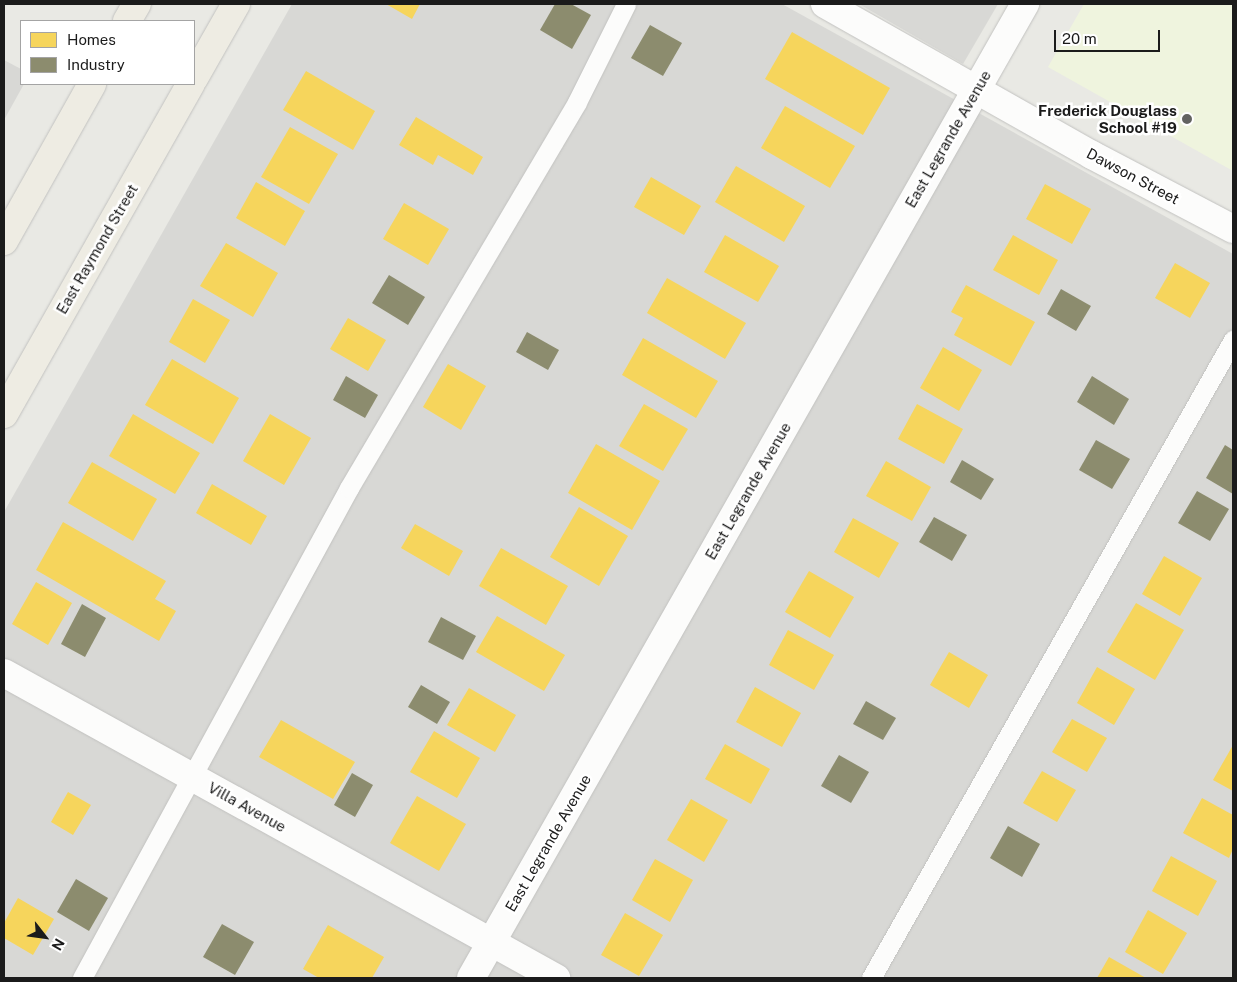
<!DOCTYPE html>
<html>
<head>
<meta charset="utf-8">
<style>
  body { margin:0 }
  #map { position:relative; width:1237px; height:982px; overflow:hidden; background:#e9e9e4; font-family:"Public Sans",sans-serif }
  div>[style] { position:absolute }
  .residential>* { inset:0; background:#d8d8d5 }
  .education>* { inset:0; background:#eff4de }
  .homes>* { inset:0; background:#f6d55c }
  .industry>* { inset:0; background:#8c8c6e }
  .roads { filter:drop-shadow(0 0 1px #c2c2c0) drop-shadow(0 0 1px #c2c2c0) }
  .lane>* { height:19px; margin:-9.5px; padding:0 9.5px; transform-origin:9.5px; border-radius:9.5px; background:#fcfcfb }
  .street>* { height:28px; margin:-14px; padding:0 14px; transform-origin:14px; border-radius:14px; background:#fcfcfb }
  .primary>* { height:28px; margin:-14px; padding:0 14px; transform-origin:14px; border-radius:14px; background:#eeece3 }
  .dots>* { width:14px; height:14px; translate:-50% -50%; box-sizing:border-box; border:2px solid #fff; border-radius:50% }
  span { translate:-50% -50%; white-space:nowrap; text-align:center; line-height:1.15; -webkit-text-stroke:5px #fff; paint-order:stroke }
  .poi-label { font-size:15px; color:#1b1b1b; font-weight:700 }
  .right { translate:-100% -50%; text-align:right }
  .street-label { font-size:15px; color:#1b1b1b }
  .frame { position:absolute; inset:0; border:5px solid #1b1b1b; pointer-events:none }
  .legend { position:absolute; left:20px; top:20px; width:175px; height:65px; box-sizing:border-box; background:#fff; border:1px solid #a4a4a4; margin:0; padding:6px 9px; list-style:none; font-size:15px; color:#1b1b1b }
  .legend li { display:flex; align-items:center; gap:10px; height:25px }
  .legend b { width:25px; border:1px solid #a4a4a4 }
  .north { position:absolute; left:20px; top:912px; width:50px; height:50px; -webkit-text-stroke:4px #fff; paint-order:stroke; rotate:120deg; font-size:14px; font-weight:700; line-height:20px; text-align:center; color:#1b1b1b }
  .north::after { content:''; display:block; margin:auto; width:18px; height:22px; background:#1b1b1b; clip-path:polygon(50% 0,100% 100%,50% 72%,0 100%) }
  .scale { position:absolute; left:1054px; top:30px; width:106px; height:22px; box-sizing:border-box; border:2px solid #1b1b1b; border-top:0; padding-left:6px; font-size:15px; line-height:18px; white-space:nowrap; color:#1b1b1b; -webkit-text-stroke:4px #fff; paint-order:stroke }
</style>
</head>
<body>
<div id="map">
  <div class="residential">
    <i style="clip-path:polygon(292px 4px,782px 4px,1233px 254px,1233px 978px,4px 978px,4px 512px)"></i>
    <i style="clip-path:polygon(859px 4px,998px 4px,963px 64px)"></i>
    <i style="clip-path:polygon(4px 60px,21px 69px,24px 84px,4px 120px)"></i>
  </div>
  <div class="education">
    <i style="clip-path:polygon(1084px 4px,1233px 4px,1233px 171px,1048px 67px)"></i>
  </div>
  <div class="homes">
    <i style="clip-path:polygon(386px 4px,420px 4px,412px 19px)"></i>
    <i style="clip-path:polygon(792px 32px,890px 88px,863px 135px,765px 79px)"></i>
    <i style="clip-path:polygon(306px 71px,375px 111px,353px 150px,283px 110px)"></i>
    <i style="clip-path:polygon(785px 106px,855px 146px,830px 188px,761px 148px)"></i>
    <i style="clip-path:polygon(416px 117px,483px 157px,473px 175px,438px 155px,433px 165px,399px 145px)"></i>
    <i style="clip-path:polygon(290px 127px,338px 154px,309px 204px,261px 177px)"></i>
    <i style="clip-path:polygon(736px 166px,805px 206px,784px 242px,715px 202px)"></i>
    <i style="clip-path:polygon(651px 177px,701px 206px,684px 235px,634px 207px)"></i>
    <i style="clip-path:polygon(256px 182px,305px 211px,285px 246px,236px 218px)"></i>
    <i style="clip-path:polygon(1045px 184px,1091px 209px,1072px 244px,1026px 219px)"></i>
    <i style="clip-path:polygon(404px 203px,449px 229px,428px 265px,383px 239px)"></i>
    <i style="clip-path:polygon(725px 235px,779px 266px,758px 302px,704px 272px)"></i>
    <i style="clip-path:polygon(1013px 235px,1058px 260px,1039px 295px,993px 270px)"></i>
    <i style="clip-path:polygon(226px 243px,278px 273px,253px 317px,200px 286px)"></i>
    <i style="clip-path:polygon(1175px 263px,1210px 283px,1190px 318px,1155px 298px)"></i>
    <i style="clip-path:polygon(667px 278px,746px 323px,725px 359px,647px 313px)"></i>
    <i style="clip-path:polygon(966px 285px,1035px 322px,1011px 366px,954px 335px,963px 318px,951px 312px)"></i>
    <i style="clip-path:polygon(193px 299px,230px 320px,205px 363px,169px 342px)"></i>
    <i style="clip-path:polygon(348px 318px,386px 340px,368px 371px,330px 349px)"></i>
    <i style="clip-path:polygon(643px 338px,718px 381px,696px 418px,622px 375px)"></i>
    <i style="clip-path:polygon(943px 347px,982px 370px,959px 411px,920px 388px)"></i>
    <i style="clip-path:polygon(172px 359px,239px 398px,213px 444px,145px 405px)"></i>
    <i style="clip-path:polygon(448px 364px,486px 386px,461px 430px,423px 407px)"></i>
    <i style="clip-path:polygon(644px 404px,688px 429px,663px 471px,619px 446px)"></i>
    <i style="clip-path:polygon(917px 404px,963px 429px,944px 464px,898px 439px)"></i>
    <i style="clip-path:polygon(133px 414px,200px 453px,175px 494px,109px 456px)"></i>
    <i style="clip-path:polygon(270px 414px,311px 438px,284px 485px,243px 461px)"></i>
    <i style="clip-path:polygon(596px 444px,660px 481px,632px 530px,568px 493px)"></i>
    <i style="clip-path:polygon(886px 461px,931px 487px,912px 521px,866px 496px)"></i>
    <i style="clip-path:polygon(92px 462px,157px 499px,133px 541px,68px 503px)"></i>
    <i style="clip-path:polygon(212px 484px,267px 516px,251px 545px,196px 513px)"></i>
    <i style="clip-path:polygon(579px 507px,628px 536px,599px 586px,550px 557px)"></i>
    <i style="clip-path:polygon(853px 518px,899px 543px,879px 578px,834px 552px)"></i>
    <i style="clip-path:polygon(63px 522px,166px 581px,155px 599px,176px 611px,159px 641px,36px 570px)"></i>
    <i style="clip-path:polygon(415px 524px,463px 551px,449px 576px,401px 548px)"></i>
    <i style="clip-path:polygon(501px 548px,568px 586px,546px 625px,479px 586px)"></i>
    <i style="clip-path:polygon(1164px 556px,1202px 578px,1180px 616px,1142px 594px)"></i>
    <i style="clip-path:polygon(809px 571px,854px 597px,830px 638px,785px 612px)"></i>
    <i style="clip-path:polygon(36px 582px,72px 603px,48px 645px,12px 624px)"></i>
    <i style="clip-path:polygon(1136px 603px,1184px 630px,1155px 680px,1107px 652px)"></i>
    <i style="clip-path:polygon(497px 616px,565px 655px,544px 691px,476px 652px)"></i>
    <i style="clip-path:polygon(788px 630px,834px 655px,814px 690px,769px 665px)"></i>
    <i style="clip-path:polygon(949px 652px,988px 675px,969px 708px,930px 685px)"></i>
    <i style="clip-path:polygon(1097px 667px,1135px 689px,1114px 725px,1077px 703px)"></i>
    <i style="clip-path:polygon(755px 687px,801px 713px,782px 747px,736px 722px)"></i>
    <i style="clip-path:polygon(469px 688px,516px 715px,495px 752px,447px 725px)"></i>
    <i style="clip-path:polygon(1072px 719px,1107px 738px,1087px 772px,1052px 752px)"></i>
    <i style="clip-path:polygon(281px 720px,355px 762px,333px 799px,259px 757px)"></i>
    <i style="clip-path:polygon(434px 731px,480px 758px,457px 798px,410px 772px)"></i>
    <i style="clip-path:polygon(725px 744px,770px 769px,751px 804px,705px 779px)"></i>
    <i style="clip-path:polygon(1233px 745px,1233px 791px,1213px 780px)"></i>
    <i style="clip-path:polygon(1042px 771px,1076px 790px,1057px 822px,1023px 803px)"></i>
    <i style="clip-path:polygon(68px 792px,91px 805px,73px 835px,51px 822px)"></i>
    <i style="clip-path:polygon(417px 796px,466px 824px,439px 871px,390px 843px)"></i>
    <i style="clip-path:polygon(1202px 798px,1233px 815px,1233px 849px,1229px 858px,1183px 833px)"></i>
    <i style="clip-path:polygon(691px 799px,728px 820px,704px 862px,667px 840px)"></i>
    <i style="clip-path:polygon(1171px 856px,1217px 881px,1198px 916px,1152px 891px)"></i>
    <i style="clip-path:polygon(655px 859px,693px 880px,670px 922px,632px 900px)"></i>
    <i style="clip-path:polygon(18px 898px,54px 919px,33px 955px,4px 938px,4px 923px)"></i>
    <i style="clip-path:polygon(1148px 910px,1187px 933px,1163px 974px,1125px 952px)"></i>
    <i style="clip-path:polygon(625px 913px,663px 935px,639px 976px,601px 955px)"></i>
    <i style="clip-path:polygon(328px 925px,384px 957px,372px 978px,319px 978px,303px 969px)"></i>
    <i style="clip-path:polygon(1109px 957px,1146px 978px,1097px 978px)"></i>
  </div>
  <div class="industry">
    <i style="clip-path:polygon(555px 4px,571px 4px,591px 15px,572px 49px,540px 30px)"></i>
    <i style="clip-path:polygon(650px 25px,682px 43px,663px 76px,631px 58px)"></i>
    <i style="clip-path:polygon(389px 275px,425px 297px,408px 325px,372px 303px)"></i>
    <i style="clip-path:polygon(1061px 289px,1091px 306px,1076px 331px,1047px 314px)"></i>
    <i style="clip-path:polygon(527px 332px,559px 350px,548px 370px,516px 352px)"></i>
    <i style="clip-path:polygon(346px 376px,378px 395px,365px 418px,333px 400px)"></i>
    <i style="clip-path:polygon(1092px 376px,1129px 399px,1114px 425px,1077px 402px)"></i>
    <i style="clip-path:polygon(1096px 440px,1130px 459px,1112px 489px,1079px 470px)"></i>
    <i style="clip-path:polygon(1225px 445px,1233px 450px,1233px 494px,1206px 478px)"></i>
    <i style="clip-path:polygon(962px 460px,994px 479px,981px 500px,950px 482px)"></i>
    <i style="clip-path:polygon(1197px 491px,1229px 509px,1210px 541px,1178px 523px)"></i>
    <i style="clip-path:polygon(934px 517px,967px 535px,952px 561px,919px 542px)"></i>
    <i style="clip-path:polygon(82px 604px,106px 618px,85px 657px,61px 644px)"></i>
    <i style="clip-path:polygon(441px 617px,476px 636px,463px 660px,428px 642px)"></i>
    <i style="clip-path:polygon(421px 685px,450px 702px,437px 724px,408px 707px)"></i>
    <i style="clip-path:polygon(866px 701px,896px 718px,883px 740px,853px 724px)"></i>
    <i style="clip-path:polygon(839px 755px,869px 772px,851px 803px,821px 786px)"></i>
    <i style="clip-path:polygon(352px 773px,373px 785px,355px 817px,334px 805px)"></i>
    <i style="clip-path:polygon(1008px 826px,1040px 844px,1022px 877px,990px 858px)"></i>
    <i style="clip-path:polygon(76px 879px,108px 898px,89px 931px,57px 912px)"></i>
    <i style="clip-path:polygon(222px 924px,254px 942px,235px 975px,203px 957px)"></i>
  </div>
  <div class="roads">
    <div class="lane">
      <i style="left:82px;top:978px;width:558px;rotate:-61.41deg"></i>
      <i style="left:349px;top:488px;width:448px;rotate:-59.4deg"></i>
      <i style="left:577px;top:102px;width:110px;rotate:-63.4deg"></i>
      <i style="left:871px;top:978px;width:734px;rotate:-60.43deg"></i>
    </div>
    <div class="street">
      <i style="left:825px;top:4px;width:307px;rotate:29.5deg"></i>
      <i style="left:1092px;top:155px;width:159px;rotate:27.7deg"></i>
      <i style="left:4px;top:673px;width:631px;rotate:28.92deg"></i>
      <i style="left:471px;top:978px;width:1121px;rotate:-60.37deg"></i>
    </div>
    <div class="primary">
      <i style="left:127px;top:21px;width:20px;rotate:-60deg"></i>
      <i style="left:194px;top:78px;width:85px;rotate:-60.4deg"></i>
      <i style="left:4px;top:241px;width:180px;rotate:-60.7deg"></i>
      <i style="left:4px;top:414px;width:379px;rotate:-60.5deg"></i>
    </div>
  </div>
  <div class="dots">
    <i style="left:1187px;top:119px;background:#636361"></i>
  </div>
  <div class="poi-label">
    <span class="right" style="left:1177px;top:119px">Frederick Douglass<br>School #19</span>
  </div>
  <div class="street-label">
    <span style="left:948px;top:139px;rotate:-60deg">East Legrande Avenue</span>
    <span style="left:1133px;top:176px;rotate:28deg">Dawson Street</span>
    <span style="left:97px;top:249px;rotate:-60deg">East Raymond Street</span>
    <span style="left:748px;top:491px;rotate:-60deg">East Legrande Avenue</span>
    <span style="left:247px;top:807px;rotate:29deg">Villa Avenue</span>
    <span style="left:548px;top:843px;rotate:-60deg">East Legrande Avenue</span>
  </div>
  <div class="frame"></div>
  <ul class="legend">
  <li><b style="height:14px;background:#f6d55c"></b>Homes</li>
  <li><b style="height:14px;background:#8c8c6e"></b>Industry</li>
  </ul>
  <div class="north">N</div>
  <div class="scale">20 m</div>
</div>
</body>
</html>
